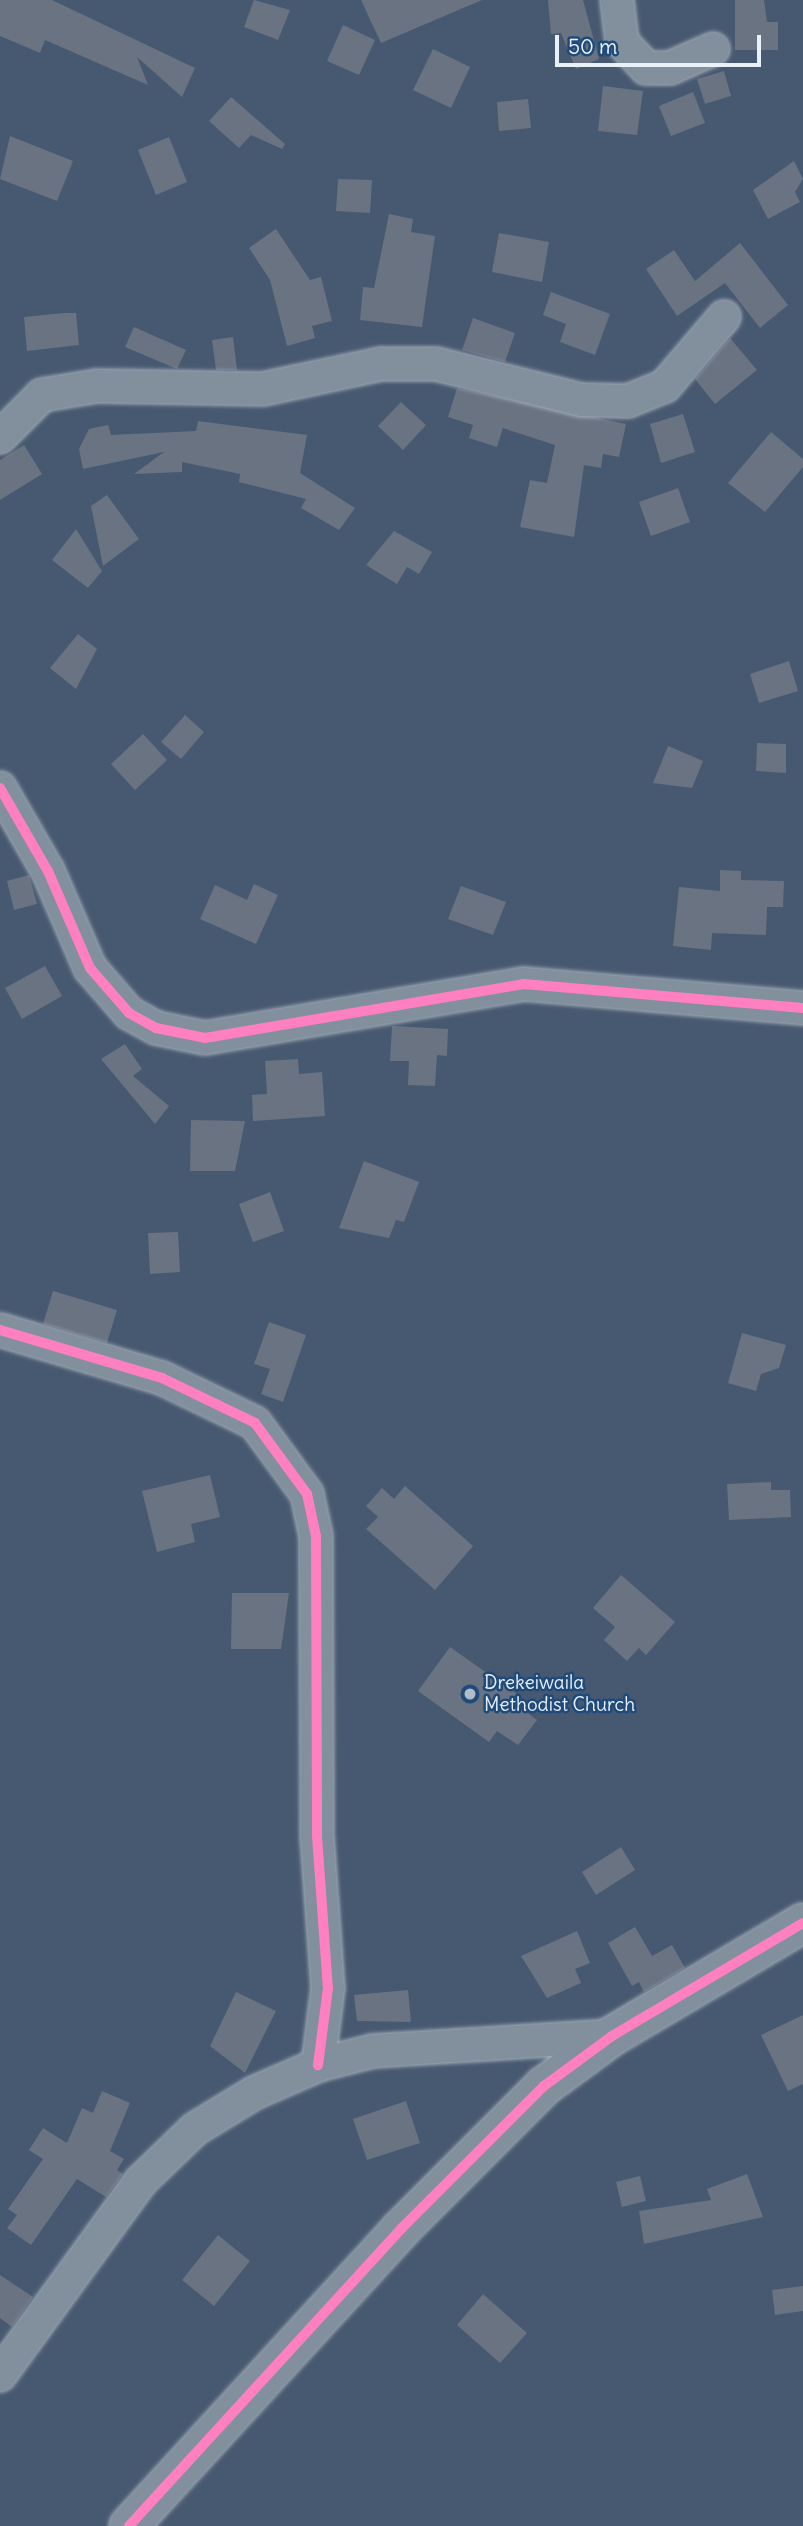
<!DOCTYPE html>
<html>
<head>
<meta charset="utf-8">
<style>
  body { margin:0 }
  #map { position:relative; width:803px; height:2526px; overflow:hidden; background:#475970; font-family:Delius,sans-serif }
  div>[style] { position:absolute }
  .building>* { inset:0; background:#697382 }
  .roads { filter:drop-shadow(0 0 2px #a2acb8) drop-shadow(0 0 2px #a2acb8) }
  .minor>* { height:32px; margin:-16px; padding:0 16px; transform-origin:16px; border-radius:16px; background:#828f9c }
  .tertiary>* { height:38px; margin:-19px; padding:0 19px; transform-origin:19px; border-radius:19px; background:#828f9c }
  .cycleway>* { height:10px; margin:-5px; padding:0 5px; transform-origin:5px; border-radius:5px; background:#ff80c0 }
  .dots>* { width:19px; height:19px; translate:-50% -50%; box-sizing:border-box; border:4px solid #1f4a7a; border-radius:50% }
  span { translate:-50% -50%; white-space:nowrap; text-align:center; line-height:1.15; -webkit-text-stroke:5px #1f4a7a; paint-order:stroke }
  .poi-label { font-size:19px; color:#e8f1f8 }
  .left { translate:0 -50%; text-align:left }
  .scale { position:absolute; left:555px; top:35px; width:206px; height:32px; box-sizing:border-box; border:4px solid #e8f1f8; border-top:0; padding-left:9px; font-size:21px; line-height:24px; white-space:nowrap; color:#e8f1f8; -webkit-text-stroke:5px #1f4a7a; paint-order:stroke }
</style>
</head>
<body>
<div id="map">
  <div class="building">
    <i style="clip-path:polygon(0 0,52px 0,195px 68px,182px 97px,137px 57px,148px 85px,45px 40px,40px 53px,0 36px)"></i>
    <i style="clip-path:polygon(254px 0,290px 10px,278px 40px,244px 27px)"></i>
    <i style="clip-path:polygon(361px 0,482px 0,381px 43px)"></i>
    <i style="clip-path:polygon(548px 0,583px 0,599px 59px,576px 69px,561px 33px,551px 34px)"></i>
    <i style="clip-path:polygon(735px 0,764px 0,767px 22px,778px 22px,778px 50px,735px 50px)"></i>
    <i style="clip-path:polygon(343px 25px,375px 40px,359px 75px,327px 61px)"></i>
    <i style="clip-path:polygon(433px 49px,470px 67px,451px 108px,413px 90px)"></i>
    <i style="clip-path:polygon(724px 71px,731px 96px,705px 104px,697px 79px)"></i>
    <i style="clip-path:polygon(603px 86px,643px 91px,637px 135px,598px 131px)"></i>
    <i style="clip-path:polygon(693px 92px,705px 123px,671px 136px,659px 106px)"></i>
    <i style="clip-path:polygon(231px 97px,285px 144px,282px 149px,251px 135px,239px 148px,209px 121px)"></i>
    <i style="clip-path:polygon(528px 99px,531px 128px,499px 131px,497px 102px)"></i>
    <i style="clip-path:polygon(10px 136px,73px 161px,57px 201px,0 179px)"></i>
    <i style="clip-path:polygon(169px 137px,187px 182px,156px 195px,138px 150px)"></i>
    <i style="clip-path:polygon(794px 161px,803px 179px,795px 192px,800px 202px,768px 219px,753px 190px)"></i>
    <i style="clip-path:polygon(338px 179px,372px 180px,370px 213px,336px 211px)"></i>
    <i style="clip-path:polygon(389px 214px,413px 219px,411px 232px,435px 236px,422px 327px,360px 320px,363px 287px,374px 288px)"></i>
    <i style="clip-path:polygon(276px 229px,310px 280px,321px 277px,332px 321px,312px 326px,315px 338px,287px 346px,270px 280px,249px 248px)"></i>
    <i style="clip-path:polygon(499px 233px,549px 242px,542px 282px,492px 272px)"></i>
    <i style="clip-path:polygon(740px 243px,788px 305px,760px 328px,725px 283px,677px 316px,646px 269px,674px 250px,695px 281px)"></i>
    <i style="clip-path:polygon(551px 292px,610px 314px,595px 355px,560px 342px,566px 324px,543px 315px)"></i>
    <i style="clip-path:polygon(64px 313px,76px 313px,79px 345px,27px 351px,24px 317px)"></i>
    <i style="clip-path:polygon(473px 318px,515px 333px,505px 362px,462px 350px)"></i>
    <i style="clip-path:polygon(134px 327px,186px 350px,177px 369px,125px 347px)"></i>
    <i style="clip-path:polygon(233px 337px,237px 370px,216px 370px,212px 340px)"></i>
    <i style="clip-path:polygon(730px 338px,757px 370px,715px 404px,695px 379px)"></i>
    <i style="clip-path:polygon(457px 388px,626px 424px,619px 457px,603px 454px,601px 468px,584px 465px,574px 537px,520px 527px,530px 480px,547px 483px,555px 445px,503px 428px,497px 447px,469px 438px,473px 425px,448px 417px)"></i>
    <i style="clip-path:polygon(401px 402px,426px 425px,403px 450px,378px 426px)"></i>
    <i style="clip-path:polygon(683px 414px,695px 452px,661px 463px,650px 424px)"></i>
    <i style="clip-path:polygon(198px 421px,307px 435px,300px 473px,355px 508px,339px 530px,301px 508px,306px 499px,239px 482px,240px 474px,182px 462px,182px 472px,134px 474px,164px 452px,83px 469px,79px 449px,89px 429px,108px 425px,111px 435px,196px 431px)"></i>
    <i style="clip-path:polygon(771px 432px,803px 459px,803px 467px,765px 512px,728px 483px)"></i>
    <i style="clip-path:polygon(24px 445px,42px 474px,0 500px,0 460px)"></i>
    <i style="clip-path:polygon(678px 488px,690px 522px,651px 536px,639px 502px)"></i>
    <i style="clip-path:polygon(107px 495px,139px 539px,103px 566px,91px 506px)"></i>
    <i style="clip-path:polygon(76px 529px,102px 571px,88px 588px,52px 560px)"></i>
    <i style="clip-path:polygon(394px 531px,432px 552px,419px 574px,407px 567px,397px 584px,366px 565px)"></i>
    <i style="clip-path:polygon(78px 634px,97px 649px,76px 689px,50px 668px)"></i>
    <i style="clip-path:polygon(789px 661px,798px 691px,759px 703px,750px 674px)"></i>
    <i style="clip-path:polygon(185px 715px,204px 732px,181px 759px,161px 742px)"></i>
    <i style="clip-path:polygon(143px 734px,167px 760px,135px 790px,111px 764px)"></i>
    <i style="clip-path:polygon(757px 743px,786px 744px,786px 773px,756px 771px)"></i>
    <i style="clip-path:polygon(668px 746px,703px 761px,692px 788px,653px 783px)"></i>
    <i style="clip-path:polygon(720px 870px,741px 871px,741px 880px,784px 881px,783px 907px,767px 907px,766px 935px,712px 933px,711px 950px,673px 946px,679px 887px,720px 891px)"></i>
    <i style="clip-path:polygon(29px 875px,37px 904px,14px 910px,7px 881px)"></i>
    <i style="clip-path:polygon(254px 884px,278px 895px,256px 944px,200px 919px,215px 885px,247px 900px)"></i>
    <i style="clip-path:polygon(461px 886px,506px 902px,493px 935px,448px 919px)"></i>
    <i style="clip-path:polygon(45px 966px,62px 996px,22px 1019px,5px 988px)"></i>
    <i style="clip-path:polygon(392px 1026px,448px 1029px,447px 1056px,437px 1055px,435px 1086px,408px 1085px,409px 1061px,390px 1061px)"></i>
    <i style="clip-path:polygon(125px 1044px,142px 1069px,133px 1076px,169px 1106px,155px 1124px,101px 1059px)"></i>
    <i style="clip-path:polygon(298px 1059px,299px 1074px,322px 1072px,325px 1116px,253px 1121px,252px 1095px,267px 1094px,265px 1061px)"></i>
    <i style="clip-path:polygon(191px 1120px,245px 1121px,235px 1171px,190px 1171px)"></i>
    <i style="clip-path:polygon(364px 1161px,419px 1182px,404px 1222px,396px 1220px,389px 1238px,339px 1228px)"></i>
    <i style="clip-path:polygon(270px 1192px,284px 1231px,253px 1242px,239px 1204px)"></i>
    <i style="clip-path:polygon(178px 1232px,180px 1272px,150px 1274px,148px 1233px)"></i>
    <i style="clip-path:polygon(53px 1291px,117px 1310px,107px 1343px,43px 1324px)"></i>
    <i style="clip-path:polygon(269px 1322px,306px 1335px,283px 1402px,261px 1394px,270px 1369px,254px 1364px)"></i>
    <i style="clip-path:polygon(742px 1333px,786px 1345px,779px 1368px,761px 1374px,756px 1391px,728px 1383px)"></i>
    <i style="clip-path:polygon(210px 1475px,220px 1517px,191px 1524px,195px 1542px,157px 1552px,142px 1491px)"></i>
    <i style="clip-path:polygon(771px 1482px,771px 1490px,790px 1490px,791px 1517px,729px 1520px,727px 1484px)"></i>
    <i style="clip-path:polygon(405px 1486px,473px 1546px,435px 1590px,366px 1529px,378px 1517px,366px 1506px,382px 1488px,394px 1499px)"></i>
    <i style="clip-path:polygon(621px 1575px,675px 1622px,646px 1655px,639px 1648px,627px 1661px,604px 1640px,615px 1627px,593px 1608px)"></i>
    <i style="clip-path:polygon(232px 1593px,289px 1593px,281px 1649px,231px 1649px)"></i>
    <i style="clip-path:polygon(450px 1647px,521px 1697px,515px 1704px,537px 1720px,518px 1745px,497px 1731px,489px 1742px,418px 1691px)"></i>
    <i style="clip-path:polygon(621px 1847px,635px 1870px,596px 1895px,582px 1872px)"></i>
    <i style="clip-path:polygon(635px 1927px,652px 1956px,672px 1945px,685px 1968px,644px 1992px,639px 1982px,632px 1986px,608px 1943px)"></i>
    <i style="clip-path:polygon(577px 1931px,590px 1963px,575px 1969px,581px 1983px,547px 1998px,521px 1956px)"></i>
    <i style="clip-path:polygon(408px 1990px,411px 2022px,357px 2021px,354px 1995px)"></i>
    <i style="clip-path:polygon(236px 1992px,276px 2011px,245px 2073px,210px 2046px)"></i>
    <i style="clip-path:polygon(803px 2015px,803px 2084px,788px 2091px,761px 2035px)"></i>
    <i style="clip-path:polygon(102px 2091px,130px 2103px,110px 2151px,124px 2159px,117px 2170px,123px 2174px,106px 2197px,77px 2179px,31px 2245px,7px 2228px,17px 2215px,8px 2209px,43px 2159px,29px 2150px,43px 2128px,67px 2143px,82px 2108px,93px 2113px)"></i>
    <i style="clip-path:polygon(406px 2101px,420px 2143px,367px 2160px,353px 2119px)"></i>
    <i style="clip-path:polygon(747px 2174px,763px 2217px,644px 2244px,639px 2211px,711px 2200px,707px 2189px)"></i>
    <i style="clip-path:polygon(640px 2176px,646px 2201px,622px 2207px,616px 2182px)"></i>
    <i style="clip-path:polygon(218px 2235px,250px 2261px,214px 2306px,182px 2280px)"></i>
    <i style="clip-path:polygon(0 2275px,33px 2297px,12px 2327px,0 2318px)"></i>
    <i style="clip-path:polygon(803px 2286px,803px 2311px,775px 2315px,772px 2290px)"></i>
    <i style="clip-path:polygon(483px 2294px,527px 2333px,500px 2363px,457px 2325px)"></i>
  </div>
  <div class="roads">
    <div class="minor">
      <i style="left:617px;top:0;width:42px;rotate:83.2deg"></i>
      <i style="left:622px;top:42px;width:35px;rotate:47deg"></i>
      <i style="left:646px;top:68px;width:24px"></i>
      <i style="left:670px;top:68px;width:47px;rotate:-23.8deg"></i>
      <i style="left:0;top:437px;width:59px;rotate:-45deg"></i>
      <i style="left:42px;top:395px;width:56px;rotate:-9.3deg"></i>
      <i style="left:97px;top:386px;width:166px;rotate:1deg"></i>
      <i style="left:263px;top:389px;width:121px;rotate:-12deg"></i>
      <i style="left:381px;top:364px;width:55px"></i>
      <i style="left:436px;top:364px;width:149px;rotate:13.9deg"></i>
      <i style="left:581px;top:400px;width:47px;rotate:1.2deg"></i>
      <i style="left:628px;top:401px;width:40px;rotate:-22deg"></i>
      <i style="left:665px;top:386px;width:91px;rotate:-49.5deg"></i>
      <i style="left:0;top:788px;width:96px;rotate:60deg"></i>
      <i style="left:48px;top:871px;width:106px;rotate:66.6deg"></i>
      <i style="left:90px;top:968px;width:60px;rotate:49.1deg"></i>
      <i style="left:129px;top:1013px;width:31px;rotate:29deg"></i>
      <i style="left:156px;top:1028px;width:50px;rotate:11.5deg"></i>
      <i style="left:205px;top:1038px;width:323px;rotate:-9.6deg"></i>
      <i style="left:523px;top:984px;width:281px;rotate:4.9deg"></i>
      <i style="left:0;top:1330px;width:169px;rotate:16.5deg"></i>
      <i style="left:162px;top:1378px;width:103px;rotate:25.8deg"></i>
      <i style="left:255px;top:1423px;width:88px;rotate:53.8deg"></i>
      <i style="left:307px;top:1494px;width:43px;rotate:77.9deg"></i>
      <i style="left:316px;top:1536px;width:300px;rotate:89.8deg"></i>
      <i style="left:317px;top:1836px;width:152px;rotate:85.9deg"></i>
      <i style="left:328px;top:1988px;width:78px;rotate:97.4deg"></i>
      <i style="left:0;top:2375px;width:238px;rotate:-54deg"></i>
      <i style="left:140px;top:2182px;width:76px;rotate:-43.9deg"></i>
      <i style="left:195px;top:2129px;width:69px;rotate:-31.4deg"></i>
      <i style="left:254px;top:2093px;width:70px;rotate:-23.6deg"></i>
      <i style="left:318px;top:2065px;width:57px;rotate:-14.3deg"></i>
      <i style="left:373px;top:2051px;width:239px;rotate:-3.6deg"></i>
    </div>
    <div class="tertiary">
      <i style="left:129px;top:2526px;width:404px;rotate:-47.5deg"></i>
      <i style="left:402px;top:2228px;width:201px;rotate:-45deg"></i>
      <i style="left:544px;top:2086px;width:84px;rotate:-36.3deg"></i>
      <i style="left:612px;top:2036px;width:222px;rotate:-30.6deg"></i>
    </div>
  </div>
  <div class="cycleway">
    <i style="left:0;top:788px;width:96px;rotate:60deg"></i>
    <i style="left:48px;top:871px;width:106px;rotate:66.6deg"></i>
    <i style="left:90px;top:968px;width:60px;rotate:49.1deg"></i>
    <i style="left:129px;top:1013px;width:31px;rotate:29deg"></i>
    <i style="left:156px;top:1028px;width:50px;rotate:11.5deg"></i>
    <i style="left:205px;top:1038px;width:323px;rotate:-9.6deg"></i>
    <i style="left:523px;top:984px;width:281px;rotate:4.9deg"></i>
    <i style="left:0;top:1330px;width:169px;rotate:16.5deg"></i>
    <i style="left:162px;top:1378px;width:103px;rotate:25.8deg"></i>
    <i style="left:255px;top:1423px;width:88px;rotate:53.8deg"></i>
    <i style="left:307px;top:1494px;width:43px;rotate:77.9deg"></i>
    <i style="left:316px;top:1536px;width:300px;rotate:89.8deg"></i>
    <i style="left:317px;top:1836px;width:152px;rotate:85.9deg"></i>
    <i style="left:328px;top:1988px;width:78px;rotate:97.4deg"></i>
    <i style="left:129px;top:2526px;width:404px;rotate:-47.5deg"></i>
    <i style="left:402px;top:2228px;width:201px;rotate:-45deg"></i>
    <i style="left:544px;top:2086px;width:84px;rotate:-36.3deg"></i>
    <i style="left:612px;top:2036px;width:222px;rotate:-30.6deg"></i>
  </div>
  <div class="dots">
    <i style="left:470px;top:1694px;background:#b0bcc8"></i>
  </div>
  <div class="poi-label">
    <span class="left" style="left:484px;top:1694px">Drekeiwaila<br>Methodist Church</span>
  </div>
  <div class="scale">50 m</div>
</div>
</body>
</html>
